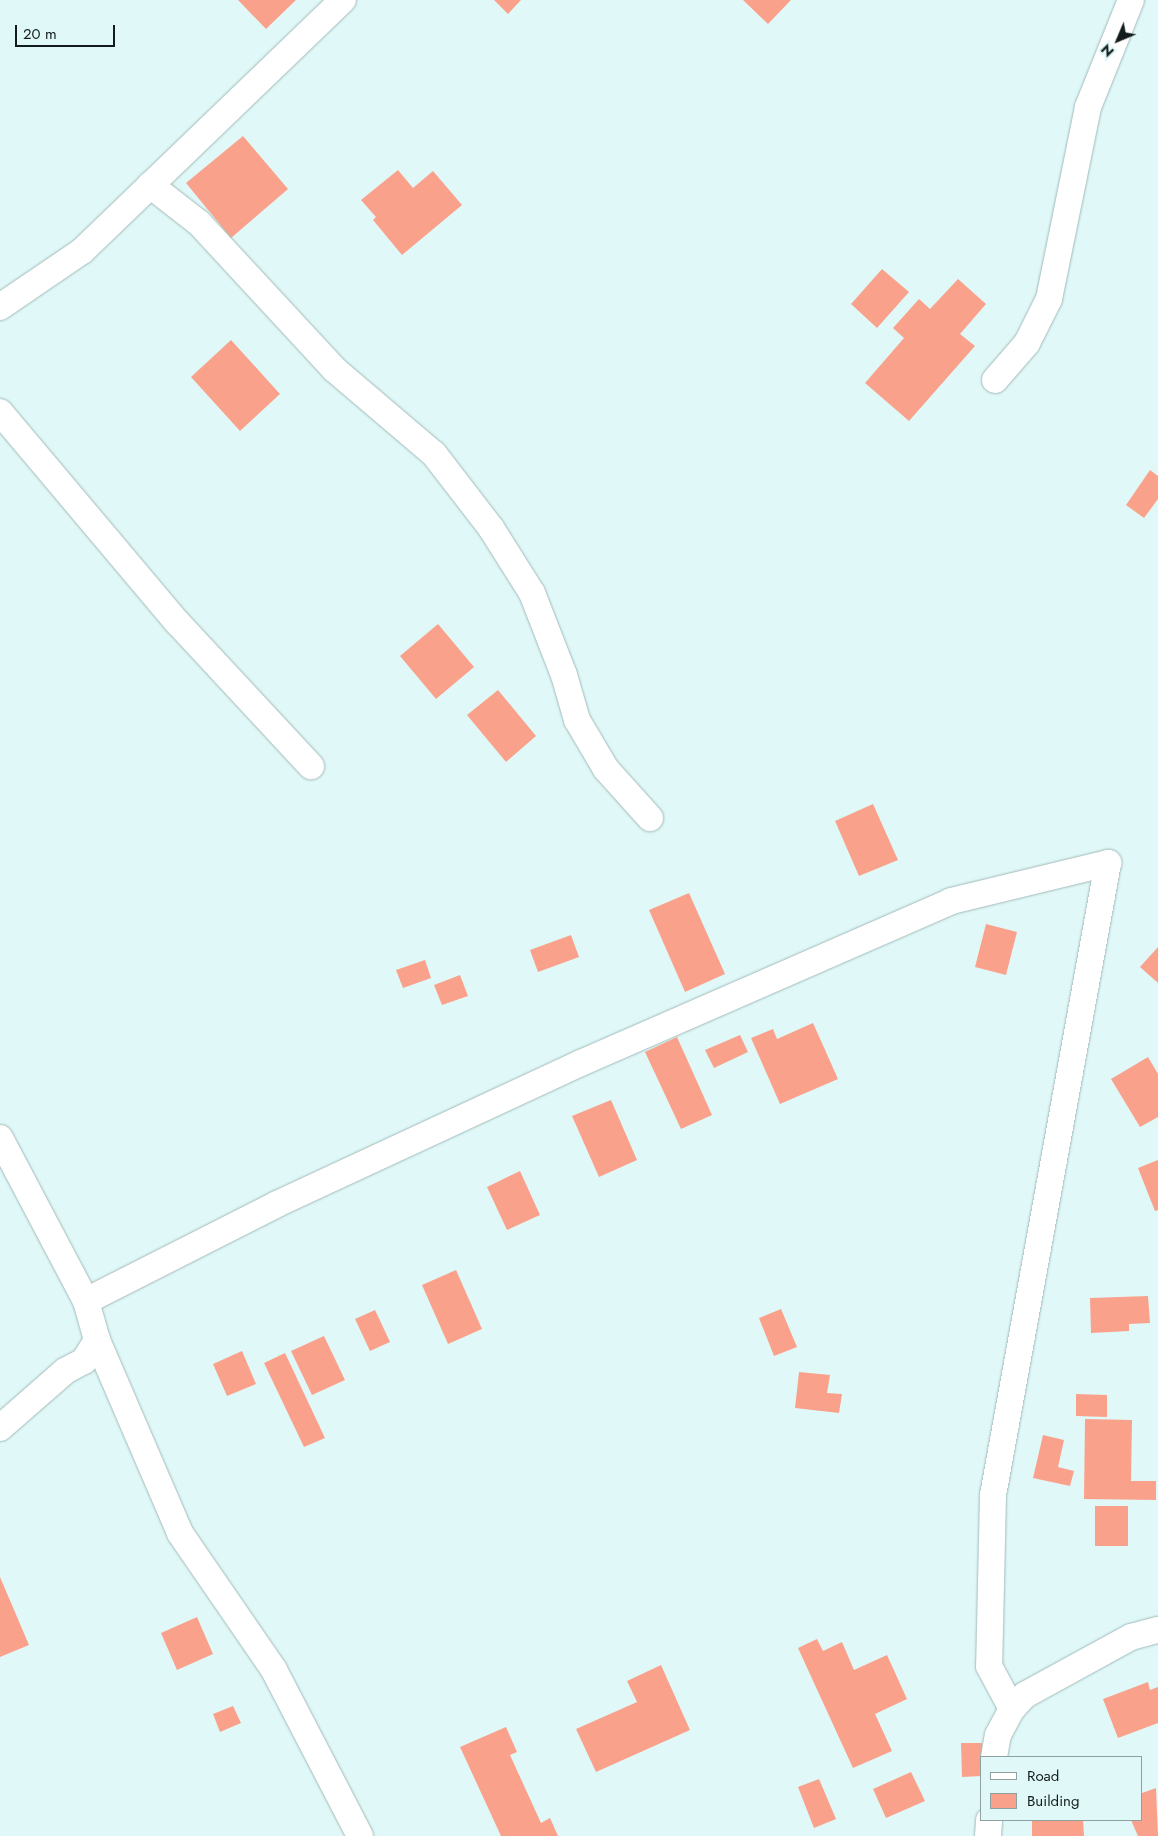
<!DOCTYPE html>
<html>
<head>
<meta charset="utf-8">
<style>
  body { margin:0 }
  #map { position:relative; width:1158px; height:1836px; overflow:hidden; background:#e0f9f8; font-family:Jost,sans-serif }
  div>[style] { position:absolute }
  .building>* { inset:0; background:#faa18b }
  .roads { filter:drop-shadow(0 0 1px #a2b9b9) drop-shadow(0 0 1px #a2b9b9) }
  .minor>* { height:26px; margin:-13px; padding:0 13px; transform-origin:13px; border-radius:13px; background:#fff }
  span { translate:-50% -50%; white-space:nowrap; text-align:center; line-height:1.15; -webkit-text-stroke:4px #e0f9f8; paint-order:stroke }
  .legend { position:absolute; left:980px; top:1756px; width:162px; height:65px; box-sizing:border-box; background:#e0f9f8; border:1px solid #8ea1a0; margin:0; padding:6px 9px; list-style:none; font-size:15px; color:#131c1c }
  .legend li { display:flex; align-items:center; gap:10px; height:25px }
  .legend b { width:25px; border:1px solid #8ea1a0 }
  .north { position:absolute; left:1093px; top:15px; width:50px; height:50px; -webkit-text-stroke:4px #e0f9f8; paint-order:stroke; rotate:225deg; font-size:14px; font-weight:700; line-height:20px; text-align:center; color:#131c1c }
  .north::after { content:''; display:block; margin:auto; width:18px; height:22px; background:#131c1c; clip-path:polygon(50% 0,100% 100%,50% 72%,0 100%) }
  .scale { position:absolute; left:15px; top:25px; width:100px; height:22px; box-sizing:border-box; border:2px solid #131c1c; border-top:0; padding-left:6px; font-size:15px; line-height:18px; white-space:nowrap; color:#131c1c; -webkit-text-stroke:4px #e0f9f8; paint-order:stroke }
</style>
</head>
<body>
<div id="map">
  <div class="building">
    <i style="clip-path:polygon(238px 0,296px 0,266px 29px)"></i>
    <i style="clip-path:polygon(494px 0,521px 0,508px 14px)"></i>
    <i style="clip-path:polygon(743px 0,791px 0,768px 24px)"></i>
    <i style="clip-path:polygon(243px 136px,288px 189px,231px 238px,186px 183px)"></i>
    <i style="clip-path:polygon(398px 170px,413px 188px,433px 171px,462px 205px,402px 255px,373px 220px,376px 217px,361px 200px)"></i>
    <i style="clip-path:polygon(882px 269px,909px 292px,877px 328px,851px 304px)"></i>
    <i style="clip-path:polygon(958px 279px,986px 304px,960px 334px,975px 346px,909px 421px,865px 383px,904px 338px,893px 328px,919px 299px,930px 309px)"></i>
    <i style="clip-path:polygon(231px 340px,280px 394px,240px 431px,191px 377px)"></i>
    <i style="clip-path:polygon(1150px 470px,1158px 476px,1158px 499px,1144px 518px,1126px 505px)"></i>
    <i style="clip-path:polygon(438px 624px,474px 667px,436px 699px,400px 656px)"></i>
    <i style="clip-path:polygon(498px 690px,536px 736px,506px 762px,467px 715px)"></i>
    <i style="clip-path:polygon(873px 804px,898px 860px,859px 876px,835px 821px)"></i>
    <i style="clip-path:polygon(689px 893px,725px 974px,685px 992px,649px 910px)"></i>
    <i style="clip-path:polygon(986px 924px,1017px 932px,1006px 975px,975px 967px)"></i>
    <i style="clip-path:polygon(571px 935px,579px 957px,538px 972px,530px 950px)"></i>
    <i style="clip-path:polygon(1158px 947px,1158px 983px,1140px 967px)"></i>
    <i style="clip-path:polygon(425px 960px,431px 978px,403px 988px,396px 970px)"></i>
    <i style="clip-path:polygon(460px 975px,468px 996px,442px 1005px,434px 985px)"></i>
    <i style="clip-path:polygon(813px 1023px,838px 1079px,780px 1104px,751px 1038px,773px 1029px,777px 1039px)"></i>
    <i style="clip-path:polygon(740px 1035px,748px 1052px,714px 1068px,705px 1050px)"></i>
    <i style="clip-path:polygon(677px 1037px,712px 1115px,681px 1129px,645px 1052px)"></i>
    <i style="clip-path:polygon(1148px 1057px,1158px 1074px,1158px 1117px,1140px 1127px,1111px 1079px)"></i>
    <i style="clip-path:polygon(611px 1100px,637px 1160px,599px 1177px,572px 1116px)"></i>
    <i style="clip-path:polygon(1158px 1160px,1158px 1210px,1155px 1211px,1138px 1168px)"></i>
    <i style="clip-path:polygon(520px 1171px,540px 1215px,507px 1230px,487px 1187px)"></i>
    <i style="clip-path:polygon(456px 1270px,482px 1329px,448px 1344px,422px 1285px)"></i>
    <i style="clip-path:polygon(1148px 1296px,1150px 1323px,1129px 1324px,1129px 1331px,1091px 1333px,1090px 1298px)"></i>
    <i style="clip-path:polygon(781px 1309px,797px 1347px,774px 1356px,759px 1318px)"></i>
    <i style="clip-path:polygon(375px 1310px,390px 1342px,370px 1351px,355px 1319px)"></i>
    <i style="clip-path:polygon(324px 1336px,345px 1380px,312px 1395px,291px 1351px)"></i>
    <i style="clip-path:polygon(242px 1351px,256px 1384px,227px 1396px,213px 1364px)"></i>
    <i style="clip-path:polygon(285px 1353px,325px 1438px,304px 1447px,264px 1363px)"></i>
    <i style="clip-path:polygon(799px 1372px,830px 1375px,827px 1393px,842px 1394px,839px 1413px,795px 1408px)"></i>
    <i style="clip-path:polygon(1076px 1394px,1107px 1395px,1107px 1417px,1076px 1416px)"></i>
    <i style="clip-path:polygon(1085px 1419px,1132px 1420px,1131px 1481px,1156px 1481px,1156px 1500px,1084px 1499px)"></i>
    <i style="clip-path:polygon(1043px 1435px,1064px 1440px,1058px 1467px,1074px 1471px,1070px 1486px,1033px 1478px)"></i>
    <i style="clip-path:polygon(1095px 1506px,1128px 1506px,1128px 1546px,1095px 1546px)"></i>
    <i style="clip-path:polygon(0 1577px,29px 1645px,0 1657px)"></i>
    <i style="clip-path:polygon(197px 1617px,213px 1654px,177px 1670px,161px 1633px)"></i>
    <i style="clip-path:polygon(817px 1639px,823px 1651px,842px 1642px,854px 1670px,887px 1655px,907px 1699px,875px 1714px,892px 1751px,853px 1768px,798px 1648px)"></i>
    <i style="clip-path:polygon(661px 1665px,690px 1730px,596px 1772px,576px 1729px,637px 1702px,627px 1681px)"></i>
    <i style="clip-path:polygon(1148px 1682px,1150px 1690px,1158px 1687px,1158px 1723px,1118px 1738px,1103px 1699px)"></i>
    <i style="clip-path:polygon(233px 1706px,241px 1723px,220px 1732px,213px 1714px)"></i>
    <i style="clip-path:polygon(506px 1727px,517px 1752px,510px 1755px,541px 1823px,550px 1818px,558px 1836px,501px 1836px,460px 1747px)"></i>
    <i style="clip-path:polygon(961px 1743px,982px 1743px,982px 1776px,962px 1777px)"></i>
    <i style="clip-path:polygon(911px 1772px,925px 1801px,886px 1818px,873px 1789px)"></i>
    <i style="clip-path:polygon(819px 1779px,836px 1819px,814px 1828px,798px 1787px)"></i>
    <i style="clip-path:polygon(1156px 1788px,1158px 1836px,1138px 1836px,1131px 1820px,1142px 1820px,1142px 1793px)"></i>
    <i style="clip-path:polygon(1032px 1820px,1083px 1820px,1084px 1836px,1032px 1836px)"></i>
  </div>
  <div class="roads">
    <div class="minor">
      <i style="left:150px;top:185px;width:62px;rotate:37.8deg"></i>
      <i style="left:199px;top:223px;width:199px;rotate:47.2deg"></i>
      <i style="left:334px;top:369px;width:131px;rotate:40.4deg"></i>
      <i style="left:434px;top:454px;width:93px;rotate:52.4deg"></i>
      <i style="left:491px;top:528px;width:77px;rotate:57.8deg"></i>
      <i style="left:532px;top:593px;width:88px;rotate:68.7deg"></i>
      <i style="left:564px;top:675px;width:47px;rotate:73.9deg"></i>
      <i style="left:577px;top:720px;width:57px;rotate:59.4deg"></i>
      <i style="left:606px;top:769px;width:66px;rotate:48.1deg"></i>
      <i style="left:0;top:307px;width:99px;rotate:-34.3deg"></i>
      <i style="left:82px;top:251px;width:362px;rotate:-43.9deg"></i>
      <i style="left:995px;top:380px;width:49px;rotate:-49.1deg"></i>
      <i style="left:1027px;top:343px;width:49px;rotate:-63.4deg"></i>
      <i style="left:1049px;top:299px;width:196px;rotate:-78.5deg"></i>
      <i style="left:1088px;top:107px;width:115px;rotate:-68.1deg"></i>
      <i style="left:0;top:412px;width:275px;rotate:49.9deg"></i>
      <i style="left:177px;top:622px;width:197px;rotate:47.1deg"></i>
      <i style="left:0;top:1138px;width:184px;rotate:62.2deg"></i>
      <i style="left:86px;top:1301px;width:41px;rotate:74.2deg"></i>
      <i style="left:97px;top:1340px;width:210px;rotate:66.7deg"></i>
      <i style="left:180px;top:1533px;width:166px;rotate:55.5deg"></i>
      <i style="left:274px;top:1670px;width:187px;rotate:62.6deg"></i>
      <i style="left:86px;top:1301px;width:214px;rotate:-26.9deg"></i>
      <i style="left:277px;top:1204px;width:335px;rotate:-24.9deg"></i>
      <i style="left:581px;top:1063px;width:404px;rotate:-23.6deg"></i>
      <i style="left:951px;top:901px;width:162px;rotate:-13.6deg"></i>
      <i style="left:1108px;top:863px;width:642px;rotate:100.31deg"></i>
      <i style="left:993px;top:1495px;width:171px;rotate:91.3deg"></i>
      <i style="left:989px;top:1666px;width:49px;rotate:61.9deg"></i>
      <i style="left:0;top:1428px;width:86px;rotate:-41.2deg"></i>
      <i style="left:65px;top:1371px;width:21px;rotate:-28deg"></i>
      <i style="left:84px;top:1361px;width:25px;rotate:-58deg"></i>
      <i style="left:994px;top:1757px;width:22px;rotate:-80deg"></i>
      <i style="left:998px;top:1735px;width:30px;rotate:-62deg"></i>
      <i style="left:1012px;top:1709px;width:19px;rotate:-47deg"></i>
      <i style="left:1025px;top:1695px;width:121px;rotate:-28.7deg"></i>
      <i style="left:1131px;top:1637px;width:28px;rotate:-15deg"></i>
      <i style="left:988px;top:1836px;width:16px;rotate:-86deg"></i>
    </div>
  </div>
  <ul class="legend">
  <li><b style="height:6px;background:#fff"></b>Road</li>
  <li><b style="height:14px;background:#faa18b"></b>Building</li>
  </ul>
  <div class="north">N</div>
  <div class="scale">20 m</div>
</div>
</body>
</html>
